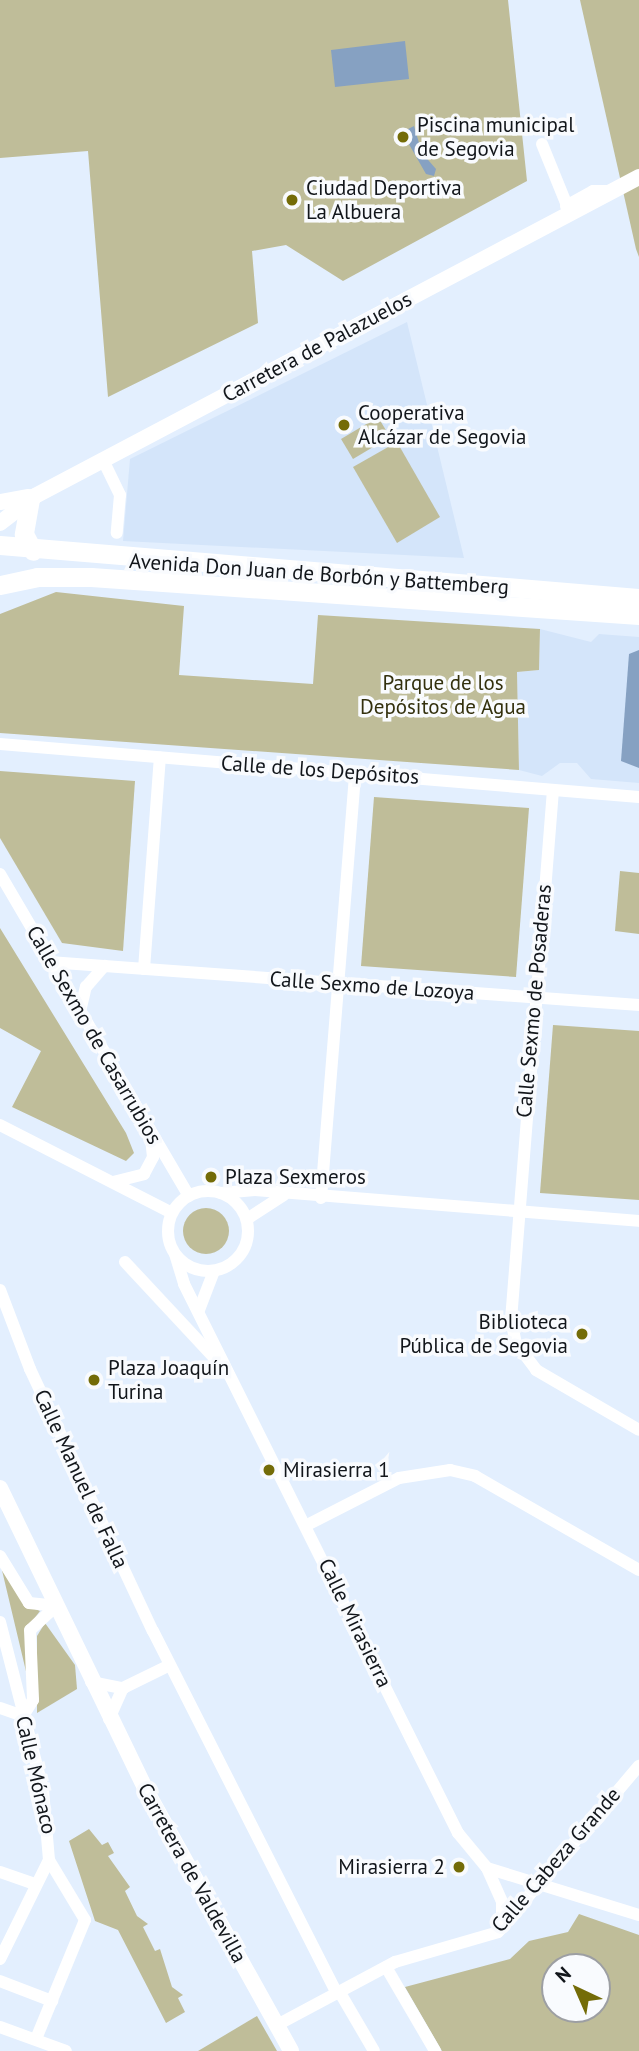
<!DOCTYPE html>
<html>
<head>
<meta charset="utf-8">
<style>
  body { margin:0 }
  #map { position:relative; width:639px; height:2051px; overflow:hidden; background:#e3effe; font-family:"PT Sans",sans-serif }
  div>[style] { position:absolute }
  .built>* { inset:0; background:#d4e5fa }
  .green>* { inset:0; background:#bfbd99 }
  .round { border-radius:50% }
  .water>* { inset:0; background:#86a1c2 }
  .street>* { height:12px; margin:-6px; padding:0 6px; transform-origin:6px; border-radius:6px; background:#fff }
  .street>.ring { margin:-6px; padding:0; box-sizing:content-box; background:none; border:12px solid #fff; border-radius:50% }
  .secondary>* { height:16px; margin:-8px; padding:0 8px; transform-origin:8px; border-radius:8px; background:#fff }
  .primary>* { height:19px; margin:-9.5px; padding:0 9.5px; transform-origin:9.5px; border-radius:9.5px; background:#fff }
  .dots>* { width:19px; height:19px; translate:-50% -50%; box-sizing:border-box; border:4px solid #f9fbfe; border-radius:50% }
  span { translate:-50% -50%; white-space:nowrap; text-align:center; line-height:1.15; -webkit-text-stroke:7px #f9fbfe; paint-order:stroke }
  .poi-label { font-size:21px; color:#12161b }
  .left { translate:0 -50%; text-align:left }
  .right { translate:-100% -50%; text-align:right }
  .street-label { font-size:21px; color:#12161b }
  .park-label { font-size:21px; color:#33300d }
  .north { position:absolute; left:541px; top:1953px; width:70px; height:70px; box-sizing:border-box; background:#f9fbfe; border:2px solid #9d9fa3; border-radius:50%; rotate:316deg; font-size:19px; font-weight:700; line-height:28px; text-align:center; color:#12161b }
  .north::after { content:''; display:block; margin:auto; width:24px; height:32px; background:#746c08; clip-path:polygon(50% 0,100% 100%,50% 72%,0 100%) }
</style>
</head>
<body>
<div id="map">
  <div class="built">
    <i style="clip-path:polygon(407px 322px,464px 558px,123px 541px,130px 459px)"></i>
    <i style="clip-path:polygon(540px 629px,591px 642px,599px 634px,639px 637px,639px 783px,591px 779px,577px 763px,560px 763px,542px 776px,519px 770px,517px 672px,539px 670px)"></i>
  </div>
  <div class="green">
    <i style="clip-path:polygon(0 0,508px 0,527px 181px,343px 281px,286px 245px,252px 251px,258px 323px,108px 397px,88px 151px,0 158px)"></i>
    <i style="clip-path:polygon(580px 0,639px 0,639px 257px,636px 249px)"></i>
    <i style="clip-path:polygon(378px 417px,390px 437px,353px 459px,341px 439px)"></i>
    <i style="clip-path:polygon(397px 442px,440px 517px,397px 543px,353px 467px)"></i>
    <i style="clip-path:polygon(56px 592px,184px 606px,179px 675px,313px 684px,318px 615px,540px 629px,539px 670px,517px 672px,519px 770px,0 733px,0 614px)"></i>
    <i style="clip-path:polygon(0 771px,135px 781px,123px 951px,62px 943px,0 838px)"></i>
    <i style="clip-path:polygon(374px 797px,529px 808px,516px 977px,361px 966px)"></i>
    <i style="clip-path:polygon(620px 871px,639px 873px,639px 934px,615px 931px)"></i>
    <i style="clip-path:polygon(0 928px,126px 1133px,134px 1153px,126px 1161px,12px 1107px,41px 1051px,0 1028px)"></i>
    <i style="clip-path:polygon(553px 1025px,639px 1031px,639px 1200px,540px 1193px)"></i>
    <i class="round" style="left:183px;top:1208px;width:46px;height:46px"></i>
    <i style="clip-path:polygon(0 1562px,30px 1607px,40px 1611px,28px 1627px,29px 1684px)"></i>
    <i style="clip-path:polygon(45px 1623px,75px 1665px,77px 1689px,37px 1713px,37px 1636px)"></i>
    <i style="clip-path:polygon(89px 1829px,102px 1845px,108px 1842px,114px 1853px,108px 1856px,130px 1887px,125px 1891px,137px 1916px,148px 1924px,143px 1927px,155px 1951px,160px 1949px,172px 1987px,183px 1995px,178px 1998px,185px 2012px,166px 2023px,118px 1930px,95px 1921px,69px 1841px)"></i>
    <i style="clip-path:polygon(evenodd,579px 1914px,639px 1935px,639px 2051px,442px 2051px,405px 1987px,510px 1959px,529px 1941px,568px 1932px,579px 1914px,555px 1967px,597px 1967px,597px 2009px,555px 2009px,555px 1967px)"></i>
    <i style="clip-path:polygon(257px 2016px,277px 2051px,198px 2051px)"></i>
  </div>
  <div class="water">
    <i style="clip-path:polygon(405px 41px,409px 79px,335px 87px,331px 50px)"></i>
    <i style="clip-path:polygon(414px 126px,422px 153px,436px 169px,434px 176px,426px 174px,402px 132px)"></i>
    <i style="clip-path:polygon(639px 650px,639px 768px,621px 761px,629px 654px)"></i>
  </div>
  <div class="street">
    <i style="left:542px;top:144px;width:74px;rotate:67.9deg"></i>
    <i style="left:566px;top:206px;width:31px;rotate:-29deg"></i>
    <i style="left:593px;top:191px;width:20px"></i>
    <i style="left:103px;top:460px;width:39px;rotate:64deg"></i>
    <i style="left:120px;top:495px;width:38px;rotate:95deg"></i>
    <i style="left:0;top:744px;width:641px;rotate:4.74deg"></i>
    <i style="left:553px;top:790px;width:532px;rotate:94.53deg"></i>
    <i style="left:511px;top:1320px;width:24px;rotate:78deg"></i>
    <i style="left:516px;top:1343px;width:34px;rotate:53deg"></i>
    <i style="left:536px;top:1370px;width:119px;rotate:30.2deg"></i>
    <i style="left:0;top:874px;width:373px;rotate:59.6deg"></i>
    <i style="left:49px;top:962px;width:592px;rotate:4.17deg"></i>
    <i style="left:144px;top:969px;width:212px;rotate:-85.7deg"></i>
    <i style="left:80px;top:1012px;width:26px;rotate:-77deg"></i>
    <i style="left:86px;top:987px;width:28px;rotate:-49deg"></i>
    <i style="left:0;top:1125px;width:193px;rotate:27.1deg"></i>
    <i style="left:113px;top:1182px;width:32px;rotate:-14deg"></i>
    <i style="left:144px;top:1174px;width:19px;rotate:-62deg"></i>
    <i style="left:153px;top:1157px;width:19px;rotate:-96deg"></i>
    <i class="ring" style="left:168px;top:1191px;width:68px;height:68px"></i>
    <i style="left:221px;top:1193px;width:34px;rotate:-5deg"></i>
    <i style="left:255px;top:1190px;width:385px;rotate:4.6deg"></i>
    <i style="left:321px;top:1198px;width:425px;rotate:-85.4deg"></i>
    <i style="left:247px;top:1219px;width:44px;rotate:-33deg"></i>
    <i style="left:175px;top:1254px;width:31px;rotate:73deg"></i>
    <i style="left:184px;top:1284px;width:614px;rotate:63.48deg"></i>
    <i style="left:458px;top:1833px;width:45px;rotate:50.4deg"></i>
    <i style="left:487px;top:1868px;width:37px;rotate:66deg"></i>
    <i style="left:502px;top:1902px;width:26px;rotate:90deg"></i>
    <i style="left:125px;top:1262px;width:145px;rotate:47deg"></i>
    <i style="left:0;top:1290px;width:85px;rotate:69.2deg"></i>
    <i style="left:30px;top:1369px;width:289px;rotate:64.9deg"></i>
    <i style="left:153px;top:1631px;width:406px;rotate:63.1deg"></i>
    <i style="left:199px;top:1310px;width:42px;rotate:-69deg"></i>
    <i style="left:307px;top:1525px;width:103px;rotate:-27.1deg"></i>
    <i style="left:399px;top:1478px;width:52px;rotate:-8.9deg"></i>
    <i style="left:450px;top:1470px;width:26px;rotate:13deg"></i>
    <i style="left:475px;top:1476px;width:189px;rotate:29.8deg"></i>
    <i style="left:0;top:1556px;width:55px;rotate:58.3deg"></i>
    <i style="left:29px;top:1603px;width:27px;rotate:6deg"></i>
    <i style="left:56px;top:1606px;width:35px;rotate:137deg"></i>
    <i style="left:30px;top:1630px;width:70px;rotate:87.5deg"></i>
    <i style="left:33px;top:1700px;width:19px;rotate:122deg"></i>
    <i style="left:0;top:1622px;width:173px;rotate:75.6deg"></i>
    <i style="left:43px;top:1790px;width:70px;rotate:85.1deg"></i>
    <i style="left:49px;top:1860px;width:70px;rotate:59deg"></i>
    <i style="left:85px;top:1920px;width:129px;rotate:112.4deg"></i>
    <i style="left:91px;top:1682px;width:33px;rotate:11deg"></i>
    <i style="left:123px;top:1688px;width:52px;rotate:-26.1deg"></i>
    <i style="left:0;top:1708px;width:24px;rotate:19deg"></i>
    <i style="left:109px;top:1719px;width:34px;rotate:-66deg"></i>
    <i style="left:487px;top:1868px;width:159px;rotate:17.2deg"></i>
    <i style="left:0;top:1872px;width:36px;rotate:19deg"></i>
    <i style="left:0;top:1959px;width:110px;rotate:-63.7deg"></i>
    <i style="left:386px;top:1967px;width:97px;rotate:59.7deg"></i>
    <i style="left:0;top:1981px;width:56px;rotate:21deg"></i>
    <i style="left:339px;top:1991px;width:69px;rotate:59.7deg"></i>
    <i style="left:277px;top:2025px;width:134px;rotate:-28.1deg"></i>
    <i style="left:395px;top:1962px;width:107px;rotate:-16.2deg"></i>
    <i style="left:498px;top:1932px;width:218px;rotate:-49.7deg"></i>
    <i style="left:0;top:2027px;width:70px;rotate:20deg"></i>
  </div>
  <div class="secondary">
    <i style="left:0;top:502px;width:29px;rotate:-10deg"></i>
    <i style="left:0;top:523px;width:44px;rotate:-37.6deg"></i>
    <i style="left:35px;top:496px;width:683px;rotate:-27.84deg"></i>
    <i style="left:0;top:1488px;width:338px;rotate:64.2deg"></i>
    <i style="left:147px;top:1792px;width:296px;rotate:60.9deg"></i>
  </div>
  <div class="primary">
    <i style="left:30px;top:499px;width:36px;rotate:100deg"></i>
    <i style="left:24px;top:534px;width:19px;rotate:62deg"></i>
    <i style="left:0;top:545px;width:641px;rotate:4.74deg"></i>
    <i style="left:0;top:585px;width:38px;rotate:-12deg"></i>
    <i style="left:37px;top:577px;width:54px"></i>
    <i style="left:91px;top:577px;width:549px;rotate:3.97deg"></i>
  </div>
  <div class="dots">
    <i style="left:403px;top:137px;background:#746c08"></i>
    <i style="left:292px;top:200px;background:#746c08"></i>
    <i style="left:344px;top:425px;background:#746c08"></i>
    <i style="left:211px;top:1177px;background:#746c08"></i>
    <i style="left:582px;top:1334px;background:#746c08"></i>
    <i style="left:94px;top:1380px;background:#746c08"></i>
    <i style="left:269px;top:1470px;background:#746c08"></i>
    <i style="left:459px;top:1867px;background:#746c08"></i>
  </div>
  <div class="poi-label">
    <span class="left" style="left:417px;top:137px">Piscina municipal<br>de Segovia</span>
    <span class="left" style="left:306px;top:200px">Ciudad Deportiva<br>La Albuera</span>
    <span class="left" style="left:358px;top:425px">Cooperativa<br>Alcázar de Segovia</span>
    <span class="left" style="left:225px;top:1177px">Plaza Sexmeros</span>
    <span class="right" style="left:568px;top:1334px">Biblioteca<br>Pública de Segovia</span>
    <span class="left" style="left:108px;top:1380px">Plaza Joaquín<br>Turina</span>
    <span class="left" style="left:283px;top:1470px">Mirasierra 1</span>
    <span class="right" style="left:445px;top:1867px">Mirasierra 2</span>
  </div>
  <div class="street-label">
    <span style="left:317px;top:347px;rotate:-28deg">Carretera de Palazuelos</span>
    <span style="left:319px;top:574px;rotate:4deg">Avenida Don Juan de Borbón y Battemberg</span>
    <span style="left:320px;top:770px;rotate:4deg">Calle de los Depósitos</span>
    <span style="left:372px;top:986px;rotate:4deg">Calle Sexmo de Lozoya</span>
    <span style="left:534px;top:1001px;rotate:-85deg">Calle Sexmo de Posaderas</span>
    <span style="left:94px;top:1035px;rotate:60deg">Calle Sexmo de Casarrubios</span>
    <span style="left:81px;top:1479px;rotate:65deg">Calle Manuel de Falla</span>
    <span style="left:355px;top:1623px;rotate:64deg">Calle Mirasierra</span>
    <span style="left:36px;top:1775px;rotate:77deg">Calle Mónaco</span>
    <span style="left:556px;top:1860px;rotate:-49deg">Calle Cabeza Grande</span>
    <span style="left:192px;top:1873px;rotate:61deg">Carretera de Valdevilla</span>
  </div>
  <div class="park-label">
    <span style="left:443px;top:695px">Parque de los<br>Depósitos de Agua</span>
  </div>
  <div class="north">N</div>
</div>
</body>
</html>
